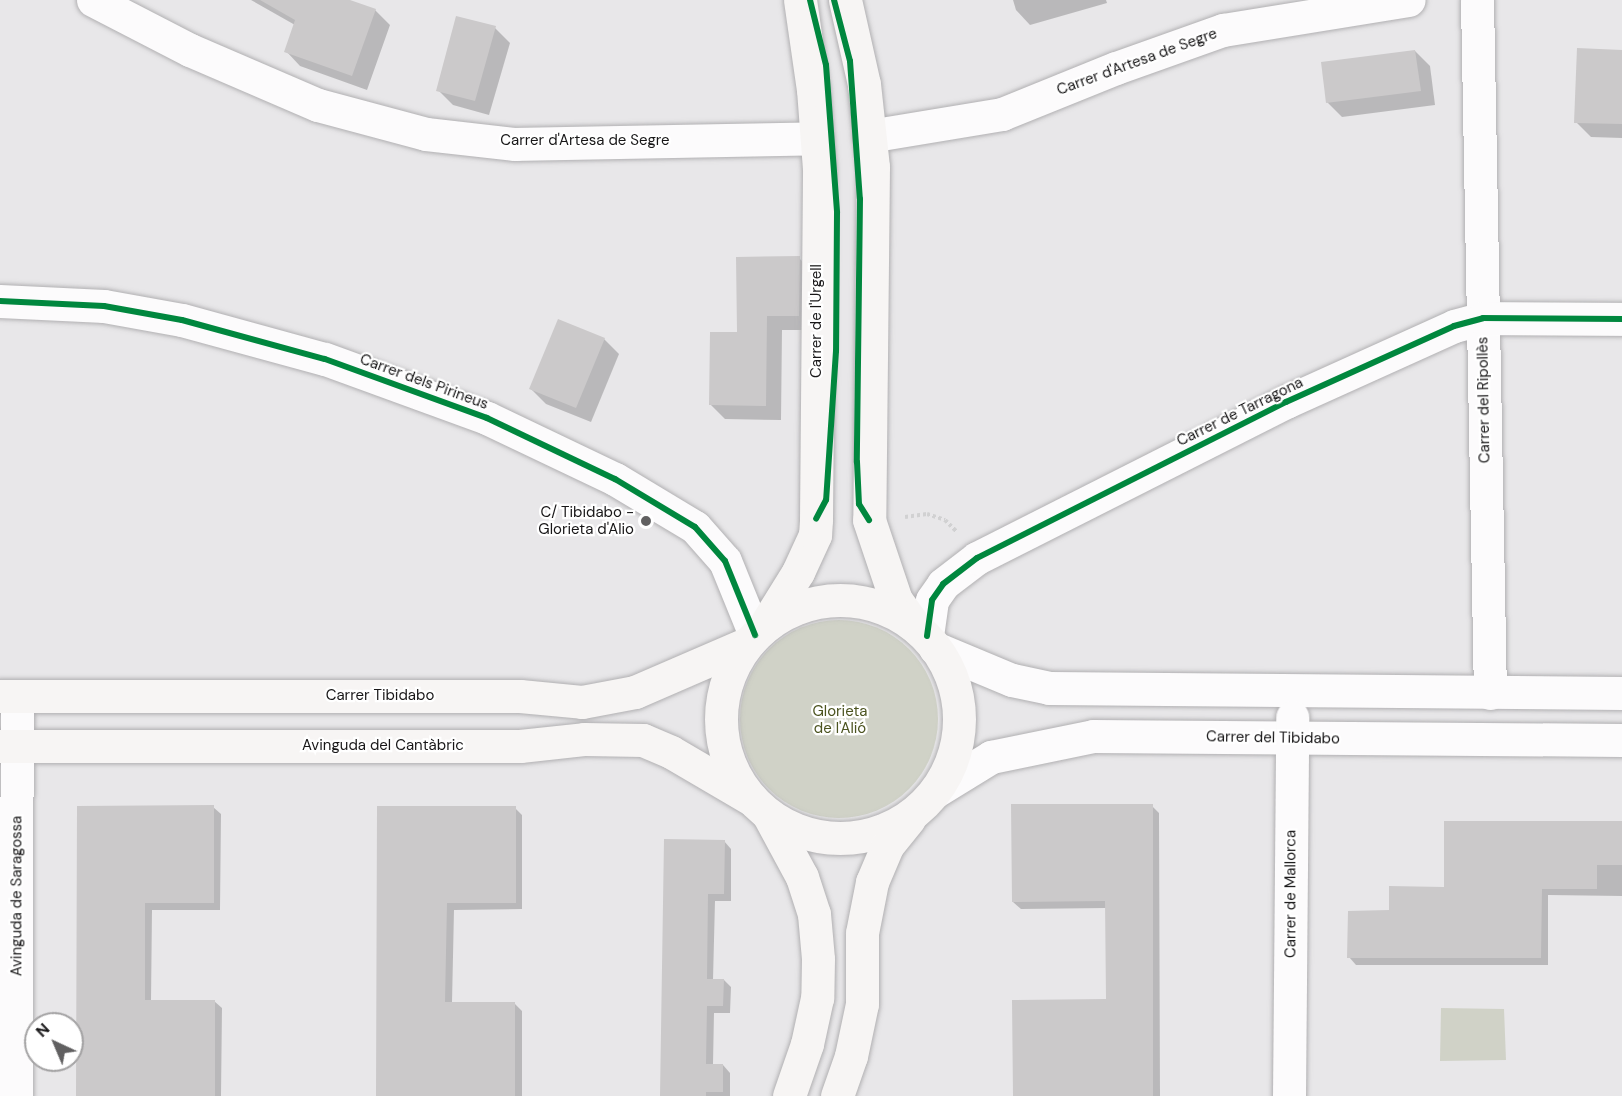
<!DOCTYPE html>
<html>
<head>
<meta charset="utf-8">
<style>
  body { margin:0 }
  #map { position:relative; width:1622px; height:1096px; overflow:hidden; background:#e8e7e9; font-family:"DM Sans",sans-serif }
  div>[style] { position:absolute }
  .green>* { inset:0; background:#d0d2c7 }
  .round { border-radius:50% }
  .shadow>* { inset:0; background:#0003 }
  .building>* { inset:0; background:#cbc9ca }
  .path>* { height:4px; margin-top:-2px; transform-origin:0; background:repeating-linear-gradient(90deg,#d1d1d2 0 3px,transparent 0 6px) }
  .roads { filter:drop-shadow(0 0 2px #b1b0b2) drop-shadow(0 0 2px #b1b0b2) }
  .street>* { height:33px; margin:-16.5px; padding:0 16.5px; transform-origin:16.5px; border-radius:16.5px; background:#fcfbfc }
  .secondary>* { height:33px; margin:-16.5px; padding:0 16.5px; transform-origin:16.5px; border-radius:16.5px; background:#f7f5f4 }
  .secondary>.ring { margin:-16.5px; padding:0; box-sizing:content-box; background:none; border:33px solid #f7f5f4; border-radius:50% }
  .cycleway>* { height:6px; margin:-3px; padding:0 3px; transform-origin:3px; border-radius:3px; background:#00873e }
  .dots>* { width:16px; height:16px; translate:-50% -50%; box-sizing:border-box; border:3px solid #fff; border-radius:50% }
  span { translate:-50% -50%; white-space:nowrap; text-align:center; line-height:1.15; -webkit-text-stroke:4.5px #fff; paint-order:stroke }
  .street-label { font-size:15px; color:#181718 }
  .poi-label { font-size:15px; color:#181718 }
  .right { translate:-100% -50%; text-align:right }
  .park-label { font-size:15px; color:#4c5420 }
  .north { position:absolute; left:24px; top:1012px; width:60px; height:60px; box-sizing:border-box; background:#fff; border:2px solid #a3a2a3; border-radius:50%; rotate:316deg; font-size:16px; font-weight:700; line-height:24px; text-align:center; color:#181718 }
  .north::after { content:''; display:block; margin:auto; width:21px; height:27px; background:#616061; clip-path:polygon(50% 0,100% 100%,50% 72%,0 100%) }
</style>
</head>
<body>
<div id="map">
  <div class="green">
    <i class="round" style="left:740px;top:620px;width:198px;height:198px"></i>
    <i style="clip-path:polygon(1441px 1008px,1504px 1009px,1506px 1060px,1440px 1061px)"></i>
  </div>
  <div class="shadow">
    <i style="clip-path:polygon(251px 0,345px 0,375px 10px,390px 25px,367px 90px,300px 66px,286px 51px,295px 25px)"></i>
    <i style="clip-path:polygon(1013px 0,1106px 0,1107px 3px,1030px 25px,1016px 10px)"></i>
    <i style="clip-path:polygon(495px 28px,510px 43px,489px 115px,453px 105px,438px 90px)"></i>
    <i style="clip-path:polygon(1415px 51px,1430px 66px,1435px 105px,1342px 117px,1327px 102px)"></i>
    <i style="clip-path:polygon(1622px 52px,1622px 138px,1591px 137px,1576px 122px)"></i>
    <i style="clip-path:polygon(799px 258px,814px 273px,813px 330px,782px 330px,781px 420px,725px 419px,710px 404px,738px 333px)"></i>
    <i style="clip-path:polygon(604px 339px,619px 354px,591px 422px,546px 404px,531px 389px)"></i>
    <i style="clip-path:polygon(1152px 806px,1159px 813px,1160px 1096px,1014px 1096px,1107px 1000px,1106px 908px,1021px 909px,1013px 902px)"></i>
    <i style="clip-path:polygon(78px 807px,213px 807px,221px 814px,220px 910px,152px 910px,151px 1002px,214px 1001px,222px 1008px,221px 1096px,78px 1096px)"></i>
    <i style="clip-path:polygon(378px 807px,515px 808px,522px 815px,522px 909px,454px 910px,452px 1003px,515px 1004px,522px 1011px,522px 1096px,377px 1096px)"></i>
    <i style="clip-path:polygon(1622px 822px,1622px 896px,1548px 895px,1548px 965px,1356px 965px,1349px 957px,1390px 912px)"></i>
    <i style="clip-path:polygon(666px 841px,724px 841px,731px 849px,731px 901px,715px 901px,713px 980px,724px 980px,731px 987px,730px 1013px,714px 1013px,713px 1065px,723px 1065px,730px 1073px,730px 1096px,661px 1096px)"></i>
  </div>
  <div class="building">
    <i style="clip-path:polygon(260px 0,350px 0,376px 9px,352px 76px,284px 52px,295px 20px)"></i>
    <i style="clip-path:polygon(456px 16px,496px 26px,475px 101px,436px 91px)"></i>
    <i style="clip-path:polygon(1577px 48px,1622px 50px,1622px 124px,1574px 123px)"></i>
    <i style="clip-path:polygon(1415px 50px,1421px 91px,1326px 103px,1321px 62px)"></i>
    <i style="clip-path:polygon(800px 256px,799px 316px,767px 316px,766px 406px,709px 405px,710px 332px,737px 332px,736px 257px)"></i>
    <i style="clip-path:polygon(558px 319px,605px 338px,576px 408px,529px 389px)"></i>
    <i style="clip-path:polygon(1011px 804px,1153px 804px,1153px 1096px,1013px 1096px,1012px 1000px,1106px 999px,1105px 901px,1012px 902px)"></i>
    <i style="clip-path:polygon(214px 805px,214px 903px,145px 903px,145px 1000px,215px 1000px,215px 1096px,76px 1096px,77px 806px)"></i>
    <i style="clip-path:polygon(377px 806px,516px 806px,516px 903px,447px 903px,445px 1002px,515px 1002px,515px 1096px,376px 1096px)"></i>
    <i style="clip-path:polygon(1444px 821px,1622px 821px,1622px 865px,1597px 865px,1597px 889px,1542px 889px,1541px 958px,1347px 958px,1348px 911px,1389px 910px,1389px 886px,1444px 887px)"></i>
    <i style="clip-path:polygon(664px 839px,725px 840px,724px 894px,708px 894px,707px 979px,724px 979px,723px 1006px,707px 1006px,706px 1064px,723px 1064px,723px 1092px,706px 1092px,706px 1096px,660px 1096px)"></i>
  </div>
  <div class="path">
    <i style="left:905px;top:517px;width:22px;rotate:-8deg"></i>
    <i style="left:927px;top:514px;width:19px;rotate:18deg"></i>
    <i style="left:945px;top:520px;width:17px;rotate:45deg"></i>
  </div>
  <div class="roads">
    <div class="street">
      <i style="left:93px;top:0;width:109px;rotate:27.3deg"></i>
      <i style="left:190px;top:50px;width:139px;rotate:23.3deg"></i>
      <i style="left:318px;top:105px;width:112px;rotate:15deg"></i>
      <i style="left:426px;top:134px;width:90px;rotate:6.4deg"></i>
      <i style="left:515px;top:144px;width:302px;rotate:-1.1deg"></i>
      <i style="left:1477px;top:0;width:693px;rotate:88.93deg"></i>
      <i style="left:869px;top:136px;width:135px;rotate:-9.4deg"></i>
      <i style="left:1002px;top:114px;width:123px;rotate:-22deg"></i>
      <i style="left:1116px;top:68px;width:114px;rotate:-19.6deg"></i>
      <i style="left:1223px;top:30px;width:188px;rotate:-9.2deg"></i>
      <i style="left:0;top:301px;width:104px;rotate:2.8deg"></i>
      <i style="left:104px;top:306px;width:79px;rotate:10.2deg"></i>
      <i style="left:182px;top:320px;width:148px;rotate:15.3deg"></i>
      <i style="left:325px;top:359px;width:172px;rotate:20deg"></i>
      <i style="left:487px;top:418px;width:142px;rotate:25.5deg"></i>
      <i style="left:615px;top:479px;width:93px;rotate:31deg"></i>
      <i style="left:695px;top:527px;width:45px;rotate:48.6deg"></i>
      <i style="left:725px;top:561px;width:80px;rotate:67.9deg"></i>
      <i style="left:927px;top:636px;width:36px;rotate:-82deg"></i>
      <i style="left:932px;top:600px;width:19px;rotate:-55deg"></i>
      <i style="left:943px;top:584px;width:43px;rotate:-37.4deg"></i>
      <i style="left:977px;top:558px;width:346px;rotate:-26.8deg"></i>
      <i style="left:1286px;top:402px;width:184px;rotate:-24.3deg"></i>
      <i style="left:1454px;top:326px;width:30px;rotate:-15deg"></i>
      <i style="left:1483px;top:318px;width:139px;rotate:0.4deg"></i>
      <i style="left:935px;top:648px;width:83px;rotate:22.6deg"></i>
      <i style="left:1012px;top:680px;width:38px;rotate:12deg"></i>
      <i style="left:1049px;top:688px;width:573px;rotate:0.5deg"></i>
      <i style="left:936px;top:791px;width:65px;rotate:-31.7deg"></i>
      <i style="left:991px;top:757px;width:104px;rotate:-11.6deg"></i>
      <i style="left:1093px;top:736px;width:529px;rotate:0.43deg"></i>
      <i style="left:16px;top:1096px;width:400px;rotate:-89.9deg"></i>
      <i style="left:1289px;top:1096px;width:379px;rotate:-89.5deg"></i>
    </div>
    <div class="secondary">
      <i style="left:845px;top:0;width:86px;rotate:77.3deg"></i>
      <i style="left:864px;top:84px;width:83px;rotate:83.8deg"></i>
      <i style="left:873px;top:167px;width:353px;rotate:90.6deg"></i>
      <i style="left:869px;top:520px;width:84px;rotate:71.4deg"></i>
      <i style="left:896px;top:600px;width:29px;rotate:54deg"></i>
      <i class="ring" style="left:721px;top:600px;width:205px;height:205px"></i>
      <i style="left:767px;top:622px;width:59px;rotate:-58.2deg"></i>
      <i style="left:798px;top:572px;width:41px;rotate:-65.3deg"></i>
      <i style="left:815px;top:535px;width:16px;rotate:-86deg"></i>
      <i style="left:816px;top:519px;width:350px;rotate:-89.5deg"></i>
      <i style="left:819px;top:169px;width:79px;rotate:-94.3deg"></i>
      <i style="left:813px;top:90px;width:91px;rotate:-98.2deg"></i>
      <i style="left:0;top:696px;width:520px"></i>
      <i style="left:520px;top:696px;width:62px;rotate:5.5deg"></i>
      <i style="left:582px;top:702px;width:54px;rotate:-10.7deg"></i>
      <i style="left:635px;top:692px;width:123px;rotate:-23.4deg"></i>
      <i style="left:0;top:746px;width:520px"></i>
      <i style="left:520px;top:746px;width:64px;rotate:-6.2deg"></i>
      <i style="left:584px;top:739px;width:59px;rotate:1deg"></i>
      <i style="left:643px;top:740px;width:30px;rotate:23deg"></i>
      <i style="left:671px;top:752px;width:93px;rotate:30.4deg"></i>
      <i style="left:769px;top:816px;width:69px;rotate:61.6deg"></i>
      <i style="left:802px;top:877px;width:39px;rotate:72deg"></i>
      <i style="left:814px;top:914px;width:45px;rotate:84.9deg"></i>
      <i style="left:818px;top:959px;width:39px;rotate:91deg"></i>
      <i style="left:817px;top:998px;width:47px;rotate:102.3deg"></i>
      <i style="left:807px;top:1044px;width:55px;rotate:109.1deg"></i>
      <i style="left:837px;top:1096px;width:42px;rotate:-70.7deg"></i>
      <i style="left:851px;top:1056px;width:53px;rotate:-78.1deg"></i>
      <i style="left:862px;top:1004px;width:71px;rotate:-90deg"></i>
      <i style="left:862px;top:933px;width:52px;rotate:-78.9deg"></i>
      <i style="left:872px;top:882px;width:39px;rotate:-67deg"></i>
      <i style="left:887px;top:846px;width:35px;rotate:-51deg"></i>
    </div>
  </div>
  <div class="cycleway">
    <i style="left:810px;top:0;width:67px;rotate:76.2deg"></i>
    <i style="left:826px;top:65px;width:148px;rotate:85.7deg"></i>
    <i style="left:837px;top:213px;width:138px;rotate:90.4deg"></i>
    <i style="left:836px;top:351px;width:149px;rotate:93.8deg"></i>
    <i style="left:826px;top:500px;width:21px;rotate:118deg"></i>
    <i style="left:834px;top:0;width:63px;rotate:75.3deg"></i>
    <i style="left:850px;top:61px;width:138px;rotate:85.9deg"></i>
    <i style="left:860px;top:199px;width:263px;rotate:90.7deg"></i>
    <i style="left:857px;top:462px;width:42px;rotate:87.3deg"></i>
    <i style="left:859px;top:504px;width:19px;rotate:58deg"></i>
    <i style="left:0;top:301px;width:104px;rotate:2.8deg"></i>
    <i style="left:104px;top:306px;width:79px;rotate:10.2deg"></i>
    <i style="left:182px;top:320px;width:148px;rotate:15.3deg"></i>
    <i style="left:325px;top:359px;width:172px;rotate:20deg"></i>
    <i style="left:487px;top:418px;width:142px;rotate:25.5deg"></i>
    <i style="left:615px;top:479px;width:93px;rotate:31deg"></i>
    <i style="left:695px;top:527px;width:45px;rotate:48.6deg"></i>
    <i style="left:725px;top:561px;width:80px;rotate:67.9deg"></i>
    <i style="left:927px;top:636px;width:36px;rotate:-82deg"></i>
    <i style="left:932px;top:600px;width:19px;rotate:-55deg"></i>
    <i style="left:943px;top:584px;width:43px;rotate:-37.4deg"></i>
    <i style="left:977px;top:558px;width:346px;rotate:-26.8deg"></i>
    <i style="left:1286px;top:402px;width:184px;rotate:-24.3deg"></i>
    <i style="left:1454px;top:326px;width:30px;rotate:-15deg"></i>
    <i style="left:1483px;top:318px;width:139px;rotate:0.4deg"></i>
  </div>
  <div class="dots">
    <i style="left:646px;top:521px;background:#616061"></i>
  </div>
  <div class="street-label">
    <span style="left:1137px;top:62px;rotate:-20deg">Carrer d'Artesa de Segre</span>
    <span style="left:585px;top:141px">Carrer d'Artesa de Segre</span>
    <span style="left:817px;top:321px;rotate:-90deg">Carrer de l'Urgell</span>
    <span style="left:424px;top:382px;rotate:20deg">Carrer dels Pirineus</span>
    <span style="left:1484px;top:400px;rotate:-91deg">Carrer del Ripollès</span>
    <span style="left:1240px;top:412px;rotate:-26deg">Carrer de Tarragona</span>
    <span style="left:380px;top:696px">Carrer Tibidabo</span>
    <span style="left:1273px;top:738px;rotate:1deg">Carrer del Tibidabo</span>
    <span style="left:383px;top:746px">Avinguda del Cantàbric</span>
    <span style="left:1291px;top:894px;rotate:-90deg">Carrer de Mallorca</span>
    <span style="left:17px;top:896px;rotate:-90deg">Avinguda de Saragossa</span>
  </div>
  <div class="poi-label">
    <span class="right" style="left:634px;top:521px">C/ Tibidabo -<br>Glorieta d'Alio</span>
  </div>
  <div class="park-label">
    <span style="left:840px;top:720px">Glorieta<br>de l'Alió</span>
  </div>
  <div class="north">N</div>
</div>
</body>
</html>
